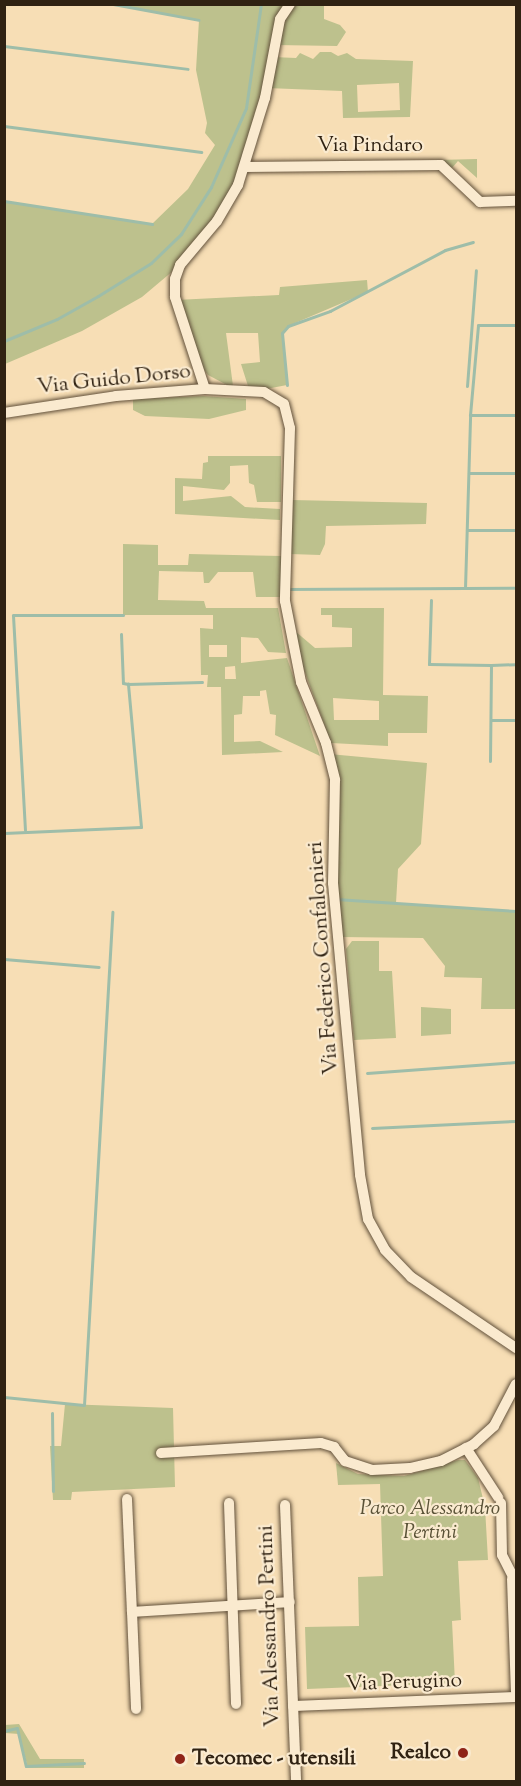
<!DOCTYPE html>
<html>
<head>
<meta charset="utf-8">
<style>
  body { margin:0 }
  #map { position:relative; width:521px; height:1786px; overflow:hidden; background:#f7deb5; font-family:"Sorts Mill Goudy",serif }
  div>[style] { position:absolute }
  .green>* { inset:0; background:#bdc18d }
  .stream>* { height:3px; margin:-1.5px; padding:0 1.5px; transform-origin:1.5px; border-radius:1.5px; background:#9ebda9 }
  .roads { filter:drop-shadow(0 0 2px #62513b) drop-shadow(0 0 2px #62513b) }
  .street>* { height:10px; margin:-5px; padding:0 5px; transform-origin:5px; border-radius:5px; background:#faeacf }
  .dots>* { width:16px; height:16px; translate:-50% -50%; box-sizing:border-box; border:3px solid #faeacf; border-radius:50% }
  span { translate:-50% -50%; white-space:nowrap; text-align:center; line-height:1.15; -webkit-text-stroke:4.5px #faeacf; paint-order:stroke }
  .street-label { font-size:21px; color:#302212 }
  .park-label { font-size:21px; color:#5a5237; font-style:italic }
  .poi-label { font-size:21px; color:#302212; font-weight:700 }
  .right { translate:-100% -50%; text-align:right }
  .left { translate:0 -50%; text-align:left }
  .frame { position:absolute; inset:0; border:6px solid #302212; pointer-events:none }
</style>
</head>
<body>
<div id="map">
  <div class="green">
    <i style="clip-path:polygon(evenodd,113px 5px,324px 5px,324px 19px,340px 25px,346px 32px,337px 46px,276px 45px,273px 57px,296px 58px,300px 53px,313px 59px,320px 52px,331px 52px,338px 56px,347px 53px,356px 59px,413px 61px,410px 117px,343px 118px,342px 91px,267px 88px,238px 185px,180px 265px,142px 297px,82px 331px,5px 364px,5px 201px,152px 224px,188px 189px,215px 145px,205px 133px,207px 123px,196px 70px,199px 20px,113px 5px,399px 83px,400px 110px,358px 112px,357px 85px,399px 83px)"></i>
    <i style="clip-path:polygon(477px 159px,477px 178px,458px 161px,452px 168px,437px 160px)"></i>
    <i style="clip-path:polygon(367px 280px,368px 292px,288px 326px,282px 333px,287px 385px,266px 389px,248px 386px,241px 364px,260px 362px,258px 333px,226px 333px,233px 386px,227px 385px,208px 375px,199px 363px,176px 300px,279px 295px,280px 287px)"></i>
    <i style="clip-path:polygon(203px 396px,246px 399px,246px 410px,209px 419px,145px 416px,133px 410px,133px 399px)"></i>
    <i style="clip-path:polygon(208px 456px,281px 456px,281px 502px,257px 502px,254px 485px,249px 483px,248px 465px,230px 466px,230px 483px,224px 490px,183px 486px,183px 501px,231px 496px,245px 507px,280px 509px,280px 520px,175px 514px,175px 478px,202px 479px,203px 463px,208px 462px)"></i>
    <i style="clip-path:polygon(292px 500px,427px 503px,426px 524px,326px 526px,325px 544px,320px 555px,290px 554px)"></i>
    <i style="clip-path:polygon(evenodd,123px 544px,158px 545px,158px 565px,188px 565px,189px 554px,282px 556px,282px 597px,256px 597px,253px 572px,218px 572px,209px 583px,204px 583px,203px 572px,159px 571px,158px 600px,204px 601px,206px 608px,278px 608px,286px 653px,268px 652px,258px 638px,241px 637px,241px 663px,287px 658px,320px 756px,275px 735px,276px 715px,270px 714px,266px 690px,260px 691px,260px 696px,243px 696px,242px 714px,234px 715px,234px 742px,260px 741px,283px 752px,222px 755px,221px 687px,207px 687px,208px 675px,201px 675px,200px 628px,213px 629px,213px 615px,123px 615px,123px 544px,209px 645px,227px 645px,227px 657px,209px 657px,209px 645px,123px 544px,235px 666px,236px 679px,225px 679px,225px 667px,235px 666px)"></i>
    <i style="clip-path:polygon(evenodd,321px 608px,384px 608px,383px 695px,428px 696px,427px 733px,388px 733px,388px 746px,331px 743px,303px 667px,295px 631px,315px 648px,352px 647px,352px 628px,332px 627px,332px 615px,321px 615px,321px 608px,333px 698px,379px 701px,379px 720px,334px 720px,333px 698px)"></i>
    <i style="clip-path:polygon(329px 754px,427px 763px,421px 844px,398px 869px,396px 903px,516px 911px,516px 1009px,481px 1009px,482px 978px,444px 977px,445px 966px,423px 938px,340px 937px)"></i>
    <i style="clip-path:polygon(352px 941px,379px 941px,379px 971px,392px 971px,396px 1038px,354px 1040px,346px 949px)"></i>
    <i style="clip-path:polygon(421px 1007px,451px 1009px,451px 1034px,421px 1036px)"></i>
    <i style="clip-path:polygon(65px 1404px,173px 1408px,175px 1487px,72px 1492px,71px 1500px,53px 1500px,50px 1446px,61px 1446px)"></i>
    <i style="clip-path:polygon(458px 1460px,465px 1460px,478px 1478px,485px 1507px,488px 1560px,458px 1561px,461px 1620px,452px 1621px,455px 1683px,307px 1689px,305px 1627px,359px 1626px,358px 1577px,383px 1576px,380px 1484px,338px 1485px,336px 1463px,358px 1474px,404px 1476px)"></i>
    <i style="clip-path:polygon(19px 1724px,40px 1759px,84px 1759px,84px 1768px,28px 1768px,19px 1734px,5px 1733px,5px 1725px)"></i>
  </div>
  <div class="stream">
    <i style="left:113px;top:4px;width:87px;rotate:10.5deg"></i>
    <i style="left:4px;top:46px;width:185px;rotate:7.1deg"></i>
    <i style="left:4px;top:126px;width:199px;rotate:7.5deg"></i>
    <i style="left:4px;top:201px;width:150px;rotate:8.8deg"></i>
    <i style="left:4px;top:341px;width:57px;rotate:-22.5deg"></i>
    <i style="left:57px;top:319px;width:47px;rotate:-29.3deg"></i>
    <i style="left:98px;top:296px;width:62px;rotate:-31.9deg"></i>
    <i style="left:151px;top:263px;width:42px;rotate:-44deg"></i>
    <i style="left:181px;top:234px;width:56px;rotate:-57.4deg"></i>
    <i style="left:211px;top:187px;width:86px;rotate:-66.1deg"></i>
    <i style="left:246px;top:108px;width:105px;rotate:-81.8deg"></i>
    <i style="left:287px;top:385px;width:52px;rotate:-95.5deg"></i>
    <i style="left:282px;top:333px;width:9px;rotate:-49deg"></i>
    <i style="left:288px;top:326px;width:45px;rotate:-19.7deg"></i>
    <i style="left:330px;top:311px;width:130px;rotate:-27.9deg"></i>
    <i style="left:445px;top:250px;width:29px;rotate:-16deg"></i>
    <i style="left:467px;top:386px;width:116px;rotate:-85.6deg"></i>
    <i style="left:470px;top:415px;width:46px"></i>
    <i style="left:469px;top:473px;width:47px"></i>
    <i style="left:467px;top:530px;width:49px"></i>
    <i style="left:465px;top:588px;width:173px;rotate:-88.3deg"></i>
    <i style="left:470px;top:415px;width:90px;rotate:-84.9deg"></i>
    <i style="left:478px;top:325px;width:38px"></i>
    <i style="left:287px;top:589px;width:229px;rotate:-0.3deg"></i>
    <i style="left:431px;top:600px;width:64px;rotate:91.8deg"></i>
    <i style="left:429px;top:664px;width:62px;rotate:0.9deg"></i>
    <i style="left:121px;top:634px;width:49px;rotate:87.7deg"></i>
    <i style="left:123px;top:683px;width:5px;rotate:11deg"></i>
    <i style="left:491px;top:720px;width:25px"></i>
    <i style="left:490px;top:761px;width:96px;rotate:-89.4deg"></i>
    <i style="left:491px;top:665px;width:25px;rotate:-2deg"></i>
    <i style="left:25px;top:830px;width:215px;rotate:-93.2deg"></i>
    <i style="left:13px;top:615px;width:110px"></i>
    <i style="left:4px;top:833px;width:137px;rotate:-2.5deg"></i>
    <i style="left:141px;top:827px;width:144px;rotate:-95.2deg"></i>
    <i style="left:128px;top:684px;width:74px;rotate:-1.5deg"></i>
    <i style="left:336px;top:899px;width:180px;rotate:3.8deg"></i>
    <i style="left:4px;top:959px;width:95px;rotate:4.8deg"></i>
    <i style="left:367px;top:1073px;width:149px;rotate:-4.2deg"></i>
    <i style="left:372px;top:1128px;width:144px;rotate:-2.8deg"></i>
    <i style="left:4px;top:1397px;width:80px;rotate:5.7deg"></i>
    <i style="left:84px;top:1405px;width:494px;rotate:-86.7deg"></i>
    <i style="left:52px;top:1413px;width:78px;rotate:89.3deg"></i>
    <i style="left:4px;top:1731px;width:13px;rotate:-13deg"></i>
    <i style="left:17px;top:1728px;width:39px;rotate:77deg"></i>
    <i style="left:26px;top:1766px;width:58px;rotate:-3deg"></i>
  </div>
  <div class="roads">
    <div class="street">
      <i style="left:245px;top:167px;width:196px;rotate:-0.6deg"></i>
      <i style="left:441px;top:165px;width:54px;rotate:43.5deg"></i>
      <i style="left:480px;top:202px;width:36px;rotate:-2deg"></i>
      <i style="left:205px;top:389px;width:97px;rotate:-108.1deg"></i>
      <i style="left:175px;top:297px;width:18px;rotate:-90deg"></i>
      <i style="left:175px;top:279px;width:15px;rotate:-70deg"></i>
      <i style="left:180px;top:265px;width:57px;rotate:-49.9deg"></i>
      <i style="left:217px;top:221px;width:42px;rotate:-59.7deg"></i>
      <i style="left:238px;top:185px;width:91px;rotate:-72.8deg"></i>
      <i style="left:265px;top:98px;width:80px;rotate:-79.2deg"></i>
      <i style="left:280px;top:19px;width:18px;rotate:-56deg"></i>
      <i style="left:4px;top:413px;width:113px;rotate:-8.6deg"></i>
      <i style="left:116px;top:396px;width:89px;rotate:-4.5deg"></i>
      <i style="left:205px;top:389px;width:59px;rotate:2.9deg"></i>
      <i style="left:264px;top:392px;width:23px;rotate:31deg"></i>
      <i style="left:284px;top:404px;width:25px;rotate:76deg"></i>
      <i style="left:290px;top:428px;width:173px;rotate:91.7deg"></i>
      <i style="left:285px;top:601px;width:83px;rotate:78.8deg"></i>
      <i style="left:301px;top:682px;width:66px;rotate:67.7deg"></i>
      <i style="left:326px;top:743px;width:38px;rotate:76deg"></i>
      <i style="left:335px;top:780px;width:103px;rotate:91.1deg"></i>
      <i style="left:333px;top:883px;width:293px;rotate:84.7deg"></i>
      <i style="left:360px;top:1175px;width:45px;rotate:79.7deg"></i>
      <i style="left:368px;top:1219px;width:35px;rotate:61deg"></i>
      <i style="left:385px;top:1250px;width:37px;rotate:46deg"></i>
      <i style="left:411px;top:1277px;width:127px;rotate:34.1deg"></i>
      <i style="left:466px;top:1448px;width:59px;rotate:56.9deg"></i>
      <i style="left:161px;top:1453px;width:160px;rotate:-3.6deg"></i>
      <i style="left:321px;top:1443px;width:14px;rotate:17deg"></i>
      <i style="left:334px;top:1447px;width:18px;rotate:52deg"></i>
      <i style="left:345px;top:1461px;width:28px;rotate:18deg"></i>
      <i style="left:372px;top:1470px;width:38px;rotate:-3deg"></i>
      <i style="left:410px;top:1468px;width:32px;rotate:-13deg"></i>
      <i style="left:441px;top:1461px;width:37px;rotate:-27deg"></i>
      <i style="left:474px;top:1444px;width:27px;rotate:-42deg"></i>
      <i style="left:494px;top:1426px;width:47px;rotate:-62.4deg"></i>
      <i style="left:127px;top:1499px;width:113px;rotate:87.5deg"></i>
      <i style="left:132px;top:1612px;width:158px;rotate:-3.6deg"></i>
      <i style="left:229px;top:1503px;width:201px;rotate:88deg"></i>
      <i style="left:501px;top:1503px;width:52px;rotate:88.9deg"></i>
      <i style="left:502px;top:1555px;width:31px;rotate:63deg"></i>
      <i style="left:285px;top:1505px;width:277px;rotate:87.7deg"></i>
      <i style="left:512px;top:1579px;width:112px;rotate:88deg"></i>
      <i style="left:132px;top:1612px;width:97px;rotate:87.6deg"></i>
      <i style="left:293px;top:1706px;width:223px;rotate:-2.3deg"></i>
    </div>
  </div>
  <div class="dots">
    <i style="left:463px;top:1753px;background:#8f2418"></i>
    <i style="left:180px;top:1759px;background:#8f2418"></i>
  </div>
  <div class="street-label">
    <span style="left:370px;top:146px">Via Pindaro</span>
    <span style="left:114px;top:380px;rotate:-6deg">Via Guido Dorso</span>
    <span style="left:324px;top:958px;rotate:-94deg">Via Federico Confalonieri</span>
    <span style="left:270px;top:1626px;rotate:-92deg">Via Alessandro Pertini</span>
    <span style="left:404px;top:1683px;rotate:-2deg">Via Perugino</span>
  </div>
  <div class="park-label">
    <span style="left:430px;top:1521px">Parco Alessandro<br>Pertini</span>
  </div>
  <div class="poi-label">
    <span class="right" style="left:451px;top:1753px">Realco</span>
    <span class="left" style="left:192px;top:1759px">Tecomec - utensili</span>
  </div>
  <div class="frame"></div>
</div>
</body>
</html>
